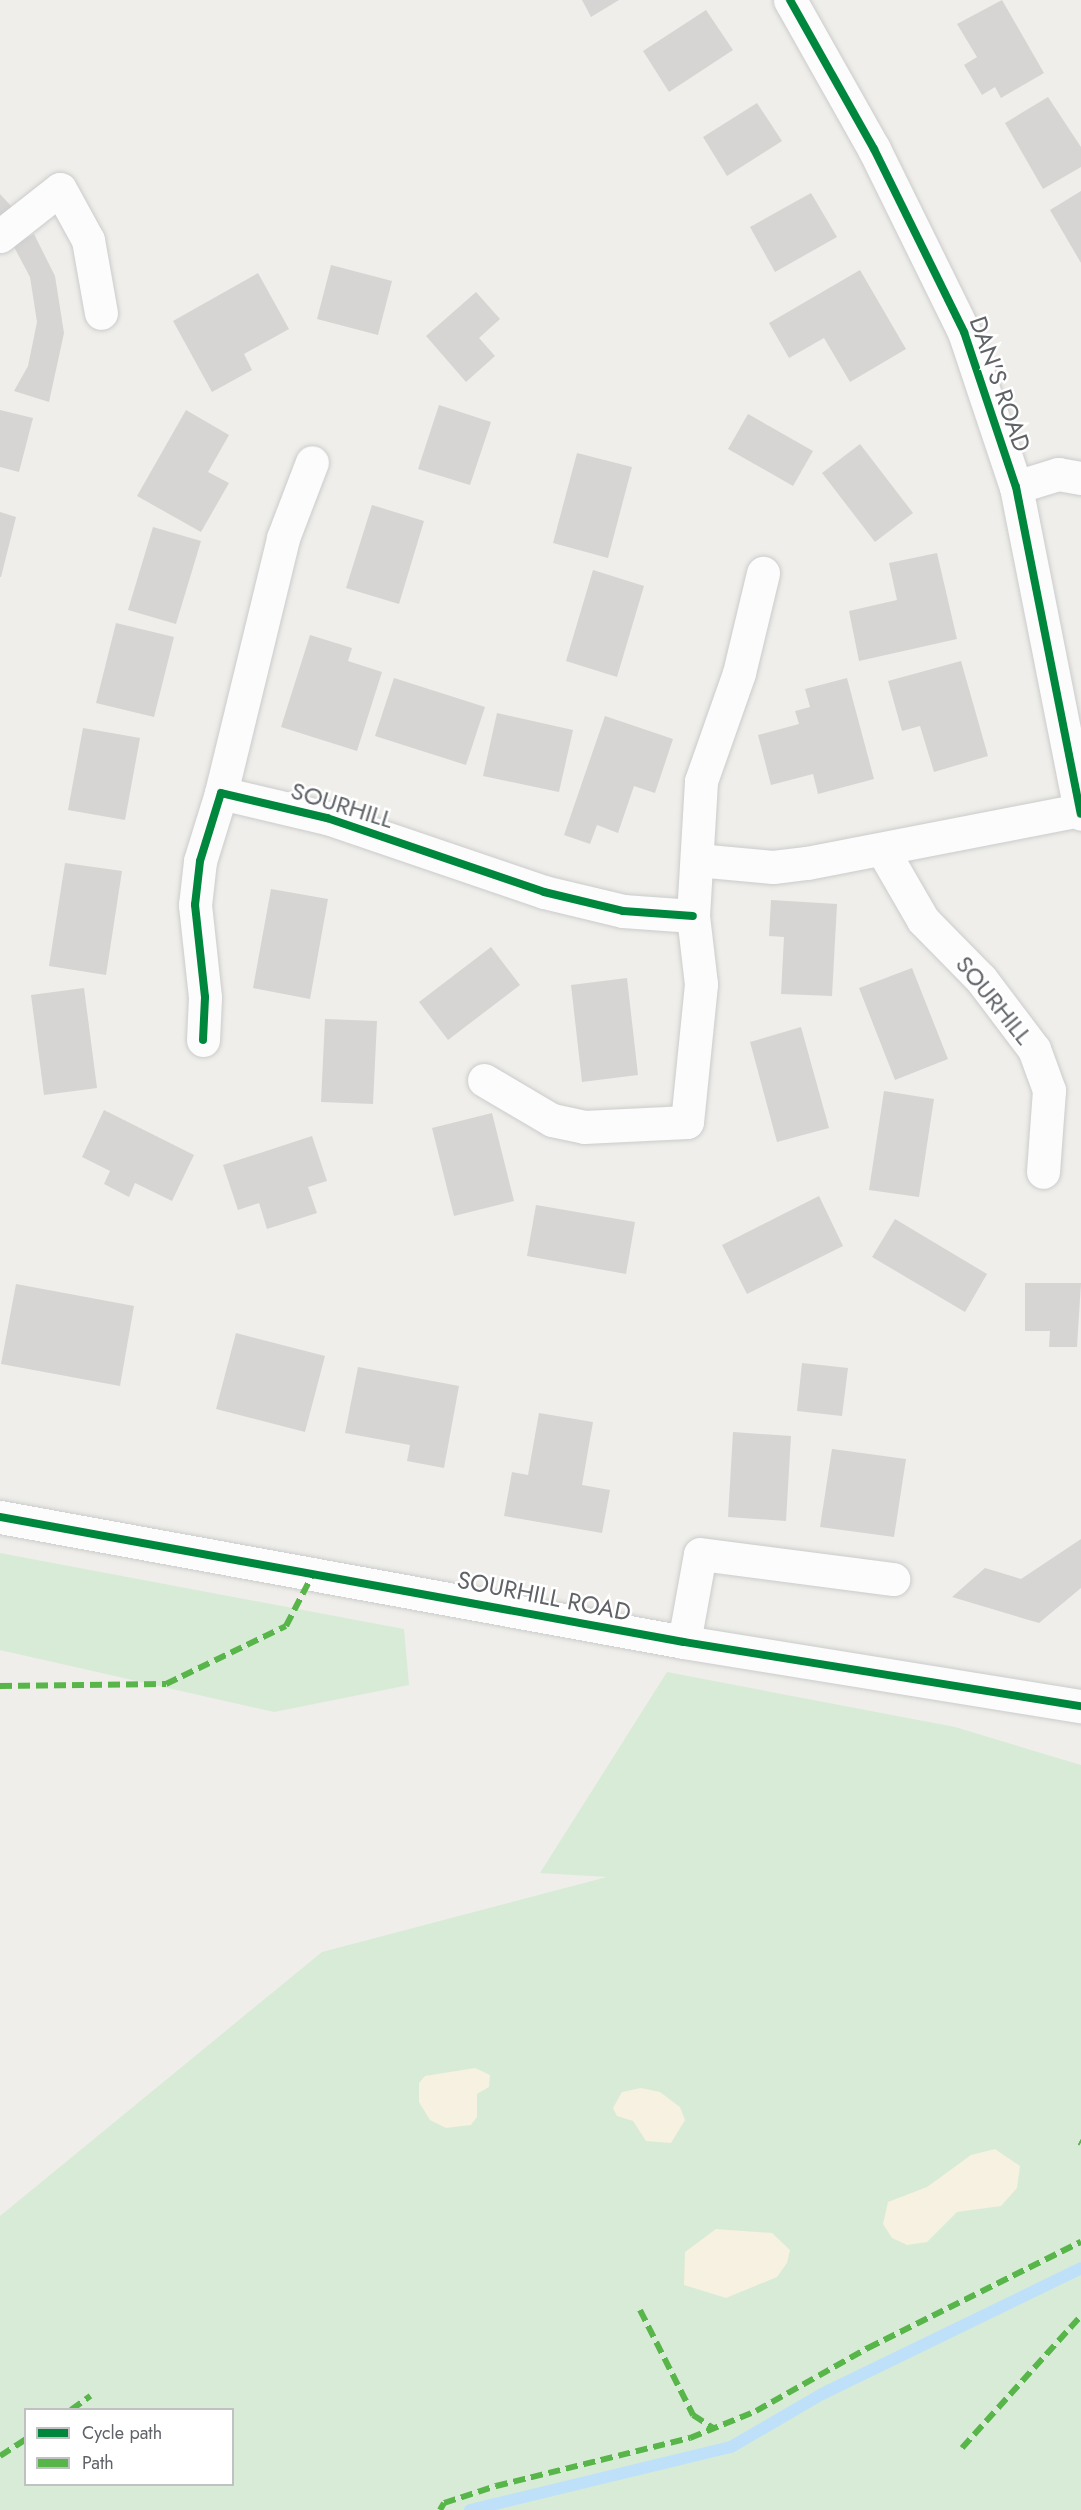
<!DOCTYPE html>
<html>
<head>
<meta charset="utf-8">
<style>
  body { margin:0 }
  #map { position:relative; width:1081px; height:2510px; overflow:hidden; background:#efeeea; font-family:Jost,sans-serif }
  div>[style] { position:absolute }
  .green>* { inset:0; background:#d8ebd6 }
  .sand>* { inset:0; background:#f6f1e1 }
  .stream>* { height:12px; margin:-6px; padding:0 6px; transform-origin:6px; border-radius:6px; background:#bfe0f9 }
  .building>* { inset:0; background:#d6d5d3 }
  .roads { filter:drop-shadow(0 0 2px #cbcccc) drop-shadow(0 0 2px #cbcccc) }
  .minor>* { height:33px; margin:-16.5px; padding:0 16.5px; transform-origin:16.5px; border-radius:16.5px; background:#fdfcfc }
  .quiet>* { height:6px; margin-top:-3px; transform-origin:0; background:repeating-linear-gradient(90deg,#58b549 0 12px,transparent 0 18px) }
  .cycleway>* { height:8px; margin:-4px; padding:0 4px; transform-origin:4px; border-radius:4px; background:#00873e }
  span { translate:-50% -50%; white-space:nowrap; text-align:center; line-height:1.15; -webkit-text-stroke:5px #fff; paint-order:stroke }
  .street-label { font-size:24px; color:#5f6368 }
  .legend { position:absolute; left:24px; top:2408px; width:210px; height:78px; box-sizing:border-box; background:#fff; border:2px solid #bfc1c3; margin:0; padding:8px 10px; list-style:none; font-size:18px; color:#5f6368 }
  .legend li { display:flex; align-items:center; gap:12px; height:30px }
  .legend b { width:30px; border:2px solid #bfc1c3 }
</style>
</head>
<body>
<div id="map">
  <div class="green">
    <i style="clip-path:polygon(0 1553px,404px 1629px,409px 1685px,274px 1712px,0 1650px)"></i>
    <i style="clip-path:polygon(evenodd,667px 1672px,955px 1727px,1081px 1765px,1081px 2510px,0 2510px,0 2216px,322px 1952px,607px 1877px,540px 1873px,667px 1672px,26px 2410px,232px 2410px,232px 2484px,26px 2484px,26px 2410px)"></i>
  </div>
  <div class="sand">
    <i style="clip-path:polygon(475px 2068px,490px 2075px,489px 2087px,477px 2094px,477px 2117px,471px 2125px,446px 2128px,430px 2120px,419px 2102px,419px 2083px,425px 2076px)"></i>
    <i style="clip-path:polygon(641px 2088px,660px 2092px,680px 2107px,685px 2120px,671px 2143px,646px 2141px,633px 2121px,617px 2116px,613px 2108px,622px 2092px)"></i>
    <i style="clip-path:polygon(995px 2149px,1020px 2166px,1017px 2188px,1001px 2206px,957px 2212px,927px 2242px,907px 2245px,892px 2238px,883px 2224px,888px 2202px,927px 2187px,971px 2155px)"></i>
    <i style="clip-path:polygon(716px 2229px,772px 2233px,790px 2250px,787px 2263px,777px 2277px,726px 2298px,684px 2285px,685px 2252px)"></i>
  </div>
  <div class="stream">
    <i style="left:470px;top:2510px;width:268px;rotate:-13.6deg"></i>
    <i style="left:731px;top:2447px;width:105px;rotate:-30.2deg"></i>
    <i style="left:822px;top:2394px;width:288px;rotate:-25.9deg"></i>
  </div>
  <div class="building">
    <i style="clip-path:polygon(582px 0,619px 0,591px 17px)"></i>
    <i style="clip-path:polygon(1002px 0,1044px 73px,1001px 98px,995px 87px,982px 95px,964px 65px,977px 57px,957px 24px)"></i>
    <i style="clip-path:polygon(706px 10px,733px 50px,669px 92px,643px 51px)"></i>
    <i style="clip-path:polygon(1048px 97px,1081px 147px,1081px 167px,1043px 189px,1005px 123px)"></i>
    <i style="clip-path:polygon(757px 103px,782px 141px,727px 176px,703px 137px)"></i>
    <i style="clip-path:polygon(1081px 191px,1081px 263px,1050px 210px)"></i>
    <i style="clip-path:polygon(811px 193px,837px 237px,775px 272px,750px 227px)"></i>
    <i style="clip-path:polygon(0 194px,12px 207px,0 216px)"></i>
    <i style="clip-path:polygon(34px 234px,55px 276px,64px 333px,49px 402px,14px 391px,28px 366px,37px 322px,30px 277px,13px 245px)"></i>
    <i style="clip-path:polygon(331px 265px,392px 281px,378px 335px,317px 319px)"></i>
    <i style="clip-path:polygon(860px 270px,906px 349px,850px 382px,824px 338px,789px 358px,769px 323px)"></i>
    <i style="clip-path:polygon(258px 273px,289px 329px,244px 354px,252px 370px,212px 392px,173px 321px)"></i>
    <i style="clip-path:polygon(476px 292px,500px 319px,479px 338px,495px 356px,466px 382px,426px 336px)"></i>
    <i style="clip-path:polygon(439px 405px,491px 422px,470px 485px,418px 469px)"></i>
    <i style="clip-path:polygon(0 410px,33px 418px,19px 472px,0 467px)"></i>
    <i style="clip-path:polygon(186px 410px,229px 435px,208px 472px,229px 483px,201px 532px,137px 496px)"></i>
    <i style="clip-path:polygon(748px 414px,813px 451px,793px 486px,728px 449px)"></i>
    <i style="clip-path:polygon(860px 444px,913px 513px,875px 542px,822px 473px)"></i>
    <i style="clip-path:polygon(577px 453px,632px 467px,608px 558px,553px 543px)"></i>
    <i style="clip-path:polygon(372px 505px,424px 521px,399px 604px,346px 588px)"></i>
    <i style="clip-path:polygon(0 512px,16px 517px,1px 577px,0 577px)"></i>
    <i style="clip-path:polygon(153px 527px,201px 541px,176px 624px,128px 610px)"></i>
    <i style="clip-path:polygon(937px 553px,957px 639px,859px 661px,849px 611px,897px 600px,889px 563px)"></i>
    <i style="clip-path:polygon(593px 570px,644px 586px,617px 677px,566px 661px)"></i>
    <i style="clip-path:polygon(116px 623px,174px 637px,154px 717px,96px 703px)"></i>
    <i style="clip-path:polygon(310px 635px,352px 648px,348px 661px,382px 672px,357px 751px,281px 727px)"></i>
    <i style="clip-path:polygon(961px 661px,988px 756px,934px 772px,920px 726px,902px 731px,888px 681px)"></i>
    <i style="clip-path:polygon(394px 678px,485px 707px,466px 765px,375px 736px)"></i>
    <i style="clip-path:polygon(847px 678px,874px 779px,818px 794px,813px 774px,771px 785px,758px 735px,799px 724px,795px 711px,810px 707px,805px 689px)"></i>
    <i style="clip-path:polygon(497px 713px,573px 730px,559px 792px,483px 776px)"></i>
    <i style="clip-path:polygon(605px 716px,673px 739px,655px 793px,634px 786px,618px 833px,597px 825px,590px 844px,564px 835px)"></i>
    <i style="clip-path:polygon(83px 728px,140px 738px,125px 820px,68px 810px)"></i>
    <i style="clip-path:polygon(65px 863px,122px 871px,106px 975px,49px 966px)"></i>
    <i style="clip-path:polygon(271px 889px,328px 899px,310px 999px,253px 988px)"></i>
    <i style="clip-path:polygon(771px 900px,837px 904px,832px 996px,781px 994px,784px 937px,769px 936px)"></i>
    <i style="clip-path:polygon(491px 947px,520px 985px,448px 1040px,419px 1002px)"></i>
    <i style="clip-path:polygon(912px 968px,948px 1059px,895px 1080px,859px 988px)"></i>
    <i style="clip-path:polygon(627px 978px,638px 1075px,582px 1082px,571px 985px)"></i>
    <i style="clip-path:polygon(84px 988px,97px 1088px,44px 1095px,31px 995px)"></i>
    <i style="clip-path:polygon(325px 1019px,377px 1021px,373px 1104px,321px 1102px)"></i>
    <i style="clip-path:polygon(801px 1027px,829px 1128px,777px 1142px,750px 1042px)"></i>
    <i style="clip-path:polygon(884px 1091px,934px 1099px,919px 1197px,869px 1190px)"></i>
    <i style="clip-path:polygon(104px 1110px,194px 1155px,172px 1201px,135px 1183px,129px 1197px,104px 1184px,110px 1171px,82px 1157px)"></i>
    <i style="clip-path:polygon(492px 1113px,514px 1201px,454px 1216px,432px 1128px)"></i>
    <i style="clip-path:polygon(312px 1136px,327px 1181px,308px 1187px,317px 1213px,267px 1229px,259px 1203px,238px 1210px,223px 1165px)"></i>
    <i style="clip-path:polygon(819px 1196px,843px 1246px,747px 1294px,722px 1245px)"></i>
    <i style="clip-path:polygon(536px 1205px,635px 1222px,626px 1274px,527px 1256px)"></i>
    <i style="clip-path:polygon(895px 1219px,987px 1274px,965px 1312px,872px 1257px)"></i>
    <i style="clip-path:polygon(1025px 1283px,1081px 1283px,1077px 1347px,1049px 1347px,1050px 1331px,1025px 1331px)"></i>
    <i style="clip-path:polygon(16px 1284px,134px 1306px,120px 1386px,1px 1364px)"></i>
    <i style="clip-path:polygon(236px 1333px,325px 1356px,305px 1432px,216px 1409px)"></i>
    <i style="clip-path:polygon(802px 1363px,848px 1368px,842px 1416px,797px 1411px)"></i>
    <i style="clip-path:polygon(358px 1367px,459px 1386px,444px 1468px,407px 1461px,410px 1445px,345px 1433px)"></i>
    <i style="clip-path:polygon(539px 1413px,593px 1422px,582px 1485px,610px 1490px,602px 1533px,504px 1516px,512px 1472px,528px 1475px)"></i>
    <i style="clip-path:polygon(733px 1432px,791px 1436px,786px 1521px,728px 1517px)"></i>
    <i style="clip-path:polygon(832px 1449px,906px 1459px,894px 1537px,820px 1527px)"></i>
    <i style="clip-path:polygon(1081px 1539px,1081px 1588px,1039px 1623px,952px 1597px,985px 1568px,1021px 1579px)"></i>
  </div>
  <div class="roads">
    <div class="minor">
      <i style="left:790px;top:0;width:171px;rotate:60.6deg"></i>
      <i style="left:874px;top:149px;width:204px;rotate:63.8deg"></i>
      <i style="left:964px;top:332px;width:163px;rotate:71.5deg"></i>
      <i style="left:1016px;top:487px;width:333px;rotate:78.8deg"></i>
      <i style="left:0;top:236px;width:76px;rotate:-38.1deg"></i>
      <i style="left:60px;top:189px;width:58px;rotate:61.2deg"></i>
      <i style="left:88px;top:240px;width:74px;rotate:79.9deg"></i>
      <i style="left:1016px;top:487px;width:44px;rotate:-17.2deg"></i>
      <i style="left:1058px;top:474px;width:23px;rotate:10deg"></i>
      <i style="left:221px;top:793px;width:262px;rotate:-76.3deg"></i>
      <i style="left:283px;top:538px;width:81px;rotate:-69.1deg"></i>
      <i style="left:882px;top:849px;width:82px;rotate:60deg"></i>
      <i style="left:923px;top:920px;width:83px;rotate:45.5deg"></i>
      <i style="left:981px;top:979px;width:88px;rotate:52.9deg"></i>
      <i style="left:1034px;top:1049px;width:44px;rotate:69.9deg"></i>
      <i style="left:1049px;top:1090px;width:82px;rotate:94.2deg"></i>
      <i style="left:697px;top:860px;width:76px;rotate:5.3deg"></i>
      <i style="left:773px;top:867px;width:34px;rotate:-7deg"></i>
      <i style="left:807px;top:863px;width:278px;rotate:-11deg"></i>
      <i style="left:203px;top:1040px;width:43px;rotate:-87.3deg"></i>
      <i style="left:205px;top:997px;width:93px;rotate:-96.2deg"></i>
      <i style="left:195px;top:905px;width:44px;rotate:-83.5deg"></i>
      <i style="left:200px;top:861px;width:71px;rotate:-72.8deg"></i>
      <i style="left:221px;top:793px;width:109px;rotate:13.3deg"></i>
      <i style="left:327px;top:818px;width:229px;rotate:18.8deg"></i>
      <i style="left:544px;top:892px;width:81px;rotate:13.5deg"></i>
      <i style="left:623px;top:911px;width:70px;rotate:4.1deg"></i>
      <i style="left:484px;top:1080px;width:79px;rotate:30.5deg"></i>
      <i style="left:552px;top:1120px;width:33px;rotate:12deg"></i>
      <i style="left:584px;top:1127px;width:103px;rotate:-2.8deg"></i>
      <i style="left:687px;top:1122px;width:139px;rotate:-84.2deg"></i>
      <i style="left:701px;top:984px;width:68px;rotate:-96.7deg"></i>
      <i style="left:693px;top:916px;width:135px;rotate:-86.6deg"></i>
      <i style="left:701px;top:781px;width:114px;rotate:-70.6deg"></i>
      <i style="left:739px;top:673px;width:103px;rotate:-76.5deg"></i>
      <i style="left:0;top:1517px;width:695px;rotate:10.36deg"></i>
      <i style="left:684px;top:1642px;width:402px;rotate:9.2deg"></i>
      <i style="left:684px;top:1642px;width:89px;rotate:-79.7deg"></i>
      <i style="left:700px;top:1554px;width:195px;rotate:7.4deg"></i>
    </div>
  </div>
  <div class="quiet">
    <i style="left:0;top:1686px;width:166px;rotate:-0.7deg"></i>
    <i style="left:166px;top:1684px;width:133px;rotate:-25.8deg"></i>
    <i style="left:286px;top:1626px;width:61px;rotate:-62.6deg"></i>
    <i style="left:1079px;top:2142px;width:2px;rotate:27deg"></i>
    <i style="left:640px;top:2310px;width:118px;rotate:63.2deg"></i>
    <i style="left:693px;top:2415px;width:24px;rotate:33deg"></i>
    <i style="left:71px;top:2410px;width:24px;rotate:-36deg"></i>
    <i style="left:962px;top:2448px;width:178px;rotate:-48deg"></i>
    <i style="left:0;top:2456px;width:31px;rotate:-33deg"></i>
    <i style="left:440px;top:2510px;width:8px;rotate:-60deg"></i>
    <i style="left:444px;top:2503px;width:55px;rotate:-18.1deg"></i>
    <i style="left:496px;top:2486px;width:200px;rotate:-13.9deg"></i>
    <i style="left:690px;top:2438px;width:71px;rotate:-22.2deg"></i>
    <i style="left:756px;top:2411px;width:129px;rotate:-29.4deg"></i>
    <i style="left:868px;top:2348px;width:238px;rotate:-26.5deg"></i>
  </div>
  <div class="cycleway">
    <i style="left:790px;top:0;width:171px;rotate:60.6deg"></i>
    <i style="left:874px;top:149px;width:204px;rotate:63.8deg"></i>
    <i style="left:964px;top:332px;width:163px;rotate:71.5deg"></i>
    <i style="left:1016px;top:487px;width:333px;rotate:78.8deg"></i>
    <i style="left:203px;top:1040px;width:43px;rotate:-87.3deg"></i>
    <i style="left:205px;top:997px;width:93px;rotate:-96.2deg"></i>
    <i style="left:195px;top:905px;width:44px;rotate:-83.5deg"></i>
    <i style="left:200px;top:861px;width:71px;rotate:-72.8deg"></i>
    <i style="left:221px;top:793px;width:109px;rotate:13.3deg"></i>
    <i style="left:327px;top:818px;width:229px;rotate:18.8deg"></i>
    <i style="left:544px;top:892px;width:81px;rotate:13.5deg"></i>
    <i style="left:623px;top:911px;width:70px;rotate:4.1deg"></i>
    <i style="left:0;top:1517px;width:695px;rotate:10.36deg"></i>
    <i style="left:684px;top:1642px;width:402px;rotate:9.2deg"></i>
  </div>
  <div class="street-label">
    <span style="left:1000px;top:384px;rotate:71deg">DAN'S ROAD</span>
    <span style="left:342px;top:805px;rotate:17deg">SOURHILL</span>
    <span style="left:994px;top:1000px;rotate:51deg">SOURHILL</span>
    <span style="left:544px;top:1596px;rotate:11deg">SOURHILL ROAD</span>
  </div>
  <ul class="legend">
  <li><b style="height:8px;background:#00873e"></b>Cycle path</li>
  <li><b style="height:8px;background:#58b549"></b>Path</li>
  </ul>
</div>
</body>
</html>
